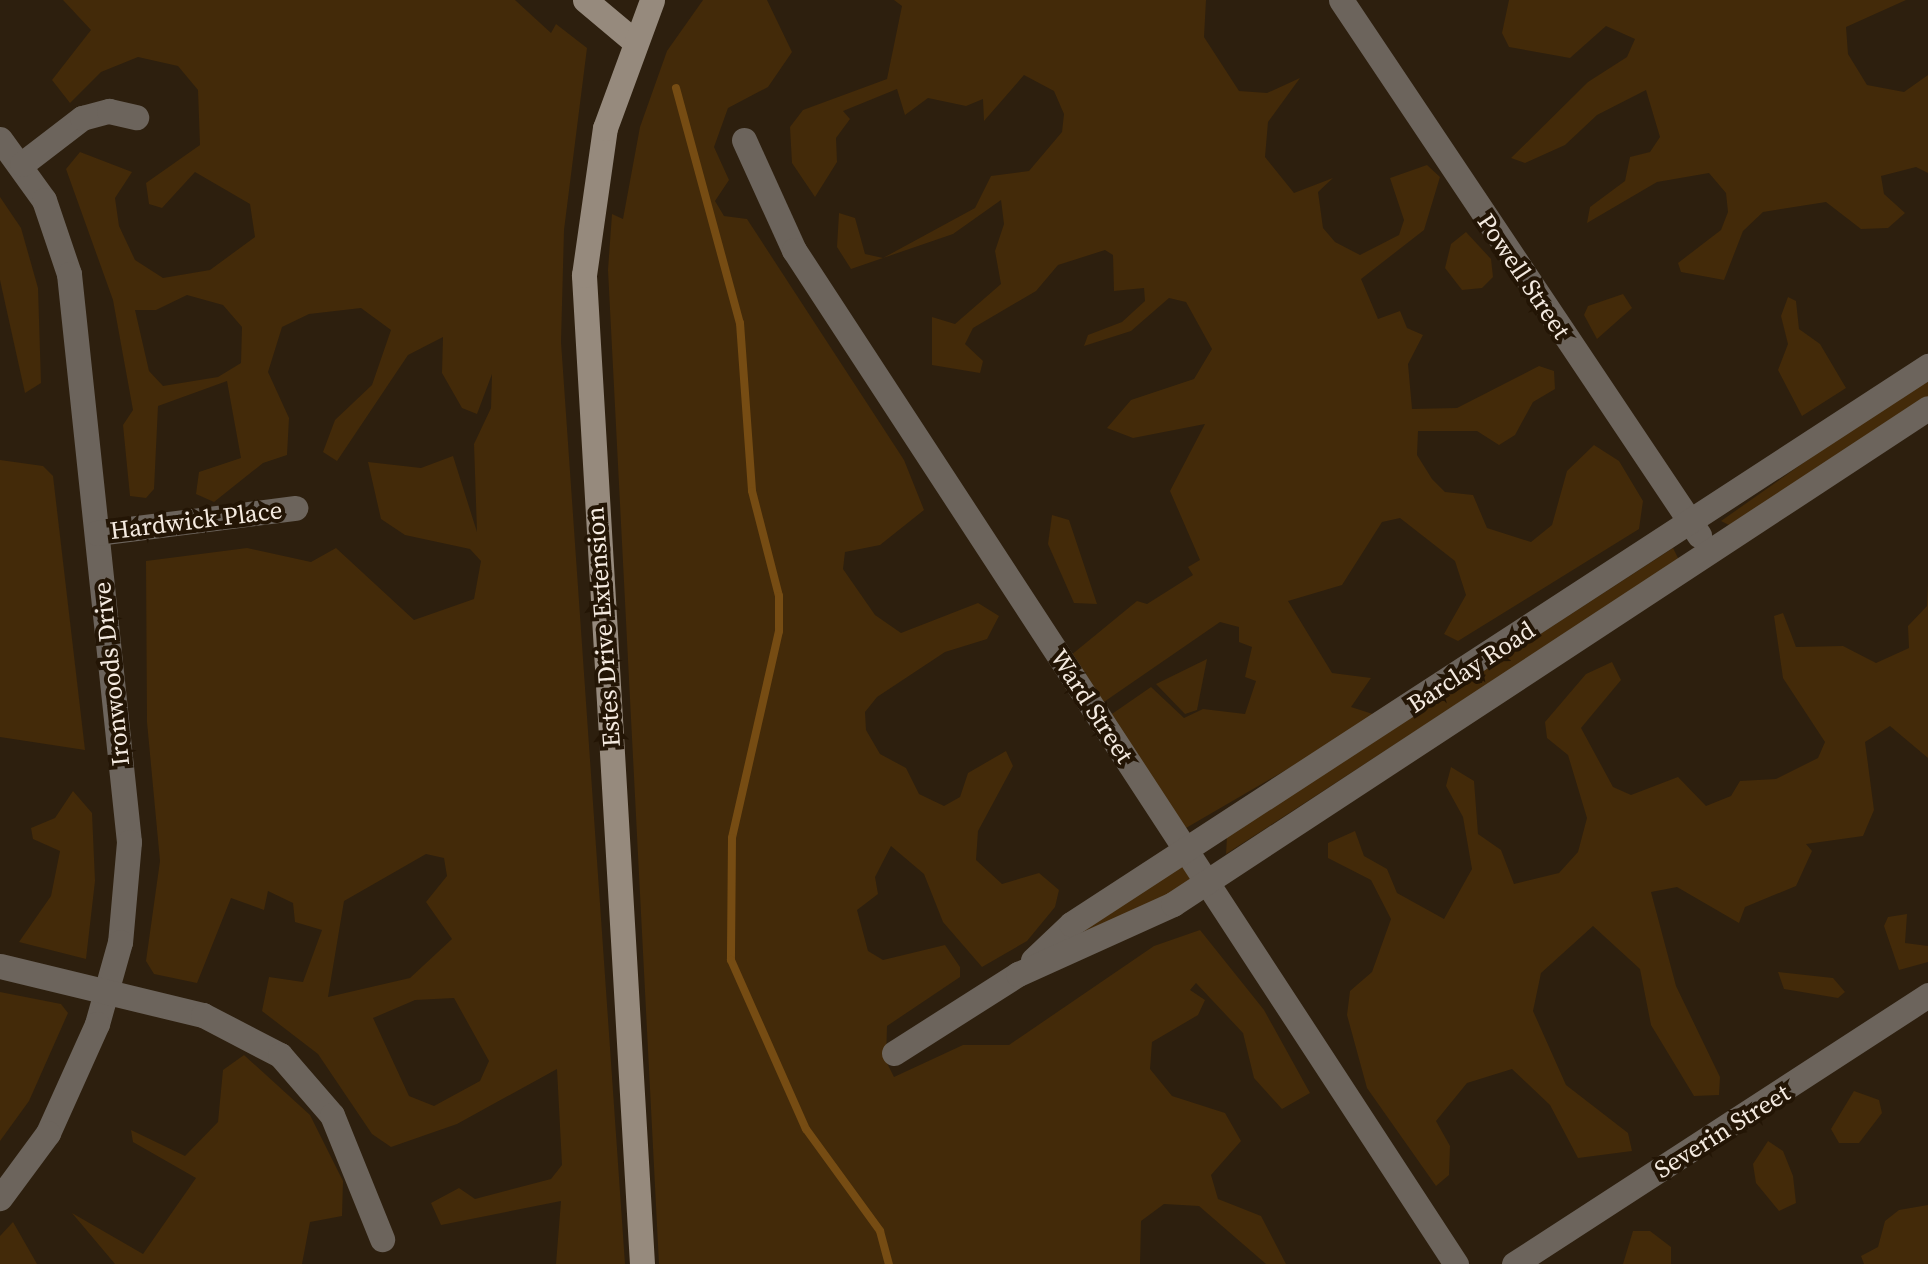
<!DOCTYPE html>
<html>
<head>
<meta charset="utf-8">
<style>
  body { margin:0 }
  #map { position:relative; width:1928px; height:1264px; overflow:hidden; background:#2d1f0e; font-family:"Source Serif 4",serif }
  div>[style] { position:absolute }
  .green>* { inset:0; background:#432a09 }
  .stream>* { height:8px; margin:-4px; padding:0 4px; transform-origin:4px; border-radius:4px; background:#764c13 }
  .street>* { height:25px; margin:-12.5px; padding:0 12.5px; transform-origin:12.5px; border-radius:12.5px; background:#6c645c }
  .secondary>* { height:25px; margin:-12.5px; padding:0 12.5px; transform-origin:12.5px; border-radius:12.5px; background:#968a7d }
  span { translate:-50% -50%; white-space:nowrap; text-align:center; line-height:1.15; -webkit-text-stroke:8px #231505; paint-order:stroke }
  .street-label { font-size:25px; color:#f4eae0 }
</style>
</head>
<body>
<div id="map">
  <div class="green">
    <i style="clip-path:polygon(evenodd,63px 0,515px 0,551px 33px,556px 24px,587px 48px,564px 230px,561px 342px,625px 1264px,556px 1264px,561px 1201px,441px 1225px,431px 1203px,459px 1188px,475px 1199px,551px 1179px,562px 1165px,557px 1069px,457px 1124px,391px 1147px,372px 1134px,318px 1054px,262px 1011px,269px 977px,303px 982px,322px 930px,295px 922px,293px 903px,268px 891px,264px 910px,231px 898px,197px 983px,154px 974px,146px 961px,160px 861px,147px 722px,146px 561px,247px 548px,311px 562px,336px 548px,414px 620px,474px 599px,481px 561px,470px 549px,405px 535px,381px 519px,368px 462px,421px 468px,453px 456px,477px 532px,474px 444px,491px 408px,492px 374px,477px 414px,462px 408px,442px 373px,443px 337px,408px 355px,337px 461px,323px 452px,335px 420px,372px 385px,391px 330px,361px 308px,309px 314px,282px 327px,268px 372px,289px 418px,287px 455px,263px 463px,214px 502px,196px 494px,199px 472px,241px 458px,227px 381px,158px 406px,154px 489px,146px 498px,130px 496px,123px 425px,133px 410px,113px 300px,66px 169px,80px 152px,132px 172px,115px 198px,119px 226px,135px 260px,163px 278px,210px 270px,255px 237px,250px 204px,195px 172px,162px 208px,149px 204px,146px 183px,200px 145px,198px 90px,178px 66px,138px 57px,101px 72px,70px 103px,52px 80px,91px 30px,63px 0,187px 295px,223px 305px,242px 327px,241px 363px,218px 377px,163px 386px,149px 371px,135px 310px,156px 310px,187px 295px,63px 0,426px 854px,444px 858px,447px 876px,426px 902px,452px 939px,410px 978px,328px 997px,344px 901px,426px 854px,63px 0,454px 998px,489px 1061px,480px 1081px,434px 1106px,409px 1096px,373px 1018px,415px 1000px,454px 998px)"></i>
    <i style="clip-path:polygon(703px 0,767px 0,792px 52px,768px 87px,728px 108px,714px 147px,729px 180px,715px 201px,724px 216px,747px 219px,904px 460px,924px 510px,880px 545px,845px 552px,843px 569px,875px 615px,901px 633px,978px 603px,999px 616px,987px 639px,945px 652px,877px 697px,865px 712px,866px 730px,880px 754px,906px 768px,919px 794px,944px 806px,960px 797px,968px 773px,1006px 751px,1013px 766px,978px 831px,976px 860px,1002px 884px,1039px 873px,1059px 890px,1055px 907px,1027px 941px,982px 967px,943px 922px,924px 874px,891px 846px,875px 877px,878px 894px,857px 910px,868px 951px,883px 960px,945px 945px,960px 967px,960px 977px,887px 1026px,886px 1061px,894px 1077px,963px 1045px,1009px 1045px,1154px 946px,1200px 930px,1264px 1010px,1310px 1093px,1282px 1109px,1254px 1078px,1243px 1033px,1196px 983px,1190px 990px,1205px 1000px,1198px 1015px,1152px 1042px,1150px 1069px,1172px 1096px,1225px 1113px,1241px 1141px,1211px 1175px,1218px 1199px,1261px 1216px,1286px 1264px,1266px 1264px,1199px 1206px,1164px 1204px,1141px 1221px,1140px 1264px,659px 1264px,608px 270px,612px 214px,623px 219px,640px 127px,667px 51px)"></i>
    <i style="clip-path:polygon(894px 0,1206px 0,1204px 37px,1239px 91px,1267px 93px,1300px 78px,1268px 122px,1265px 157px,1294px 193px,1333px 178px,1318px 192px,1323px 228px,1335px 242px,1360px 255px,1399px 235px,1404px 220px,1390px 178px,1427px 165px,1440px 177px,1424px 230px,1361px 279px,1378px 319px,1400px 311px,1407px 328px,1423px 335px,1408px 364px,1412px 409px,1457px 408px,1539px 366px,1554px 371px,1555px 389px,1533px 402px,1515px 435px,1499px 445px,1477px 431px,1418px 431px,1417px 455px,1432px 479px,1445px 492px,1473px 495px,1487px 528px,1531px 542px,1552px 525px,1567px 471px,1594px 445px,1619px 461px,1643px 501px,1639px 529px,1458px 641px,1444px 634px,1466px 595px,1455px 561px,1400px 518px,1382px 522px,1342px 585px,1288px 601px,1332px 673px,1371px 678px,1351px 707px,1379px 716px,1186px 828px,1109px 716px,1151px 687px,1184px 718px,1203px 709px,1245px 714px,1256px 681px,1245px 677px,1252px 647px,1239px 642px,1239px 627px,1220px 622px,1101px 704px,1070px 656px,1137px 601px,1147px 604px,1193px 575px,1188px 567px,1200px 560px,1170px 491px,1205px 424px,1133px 438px,1107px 428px,1131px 400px,1194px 379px,1212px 349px,1186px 302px,1169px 298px,1131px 331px,1084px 346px,1088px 335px,1122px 322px,1145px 301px,1144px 288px,1114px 291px,1113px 255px,1105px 250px,1058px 265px,1036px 291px,973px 328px,965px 344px,983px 361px,980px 373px,932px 365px,932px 317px,955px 324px,1001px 284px,995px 251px,1004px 224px,1001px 200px,953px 234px,851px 269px,837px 247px,839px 213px,855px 218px,865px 254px,883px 258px,975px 208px,991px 176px,1029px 171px,1062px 132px,1064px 114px,1054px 91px,1024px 75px,984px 121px,983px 99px,966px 106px,928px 98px,905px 115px,897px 89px,843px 111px,850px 119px,836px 138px,837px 162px,815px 197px,792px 163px,790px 127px,803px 110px,887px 79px,902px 6px)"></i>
    <i style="clip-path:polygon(1509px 0,1906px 0,1846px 27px,1848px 54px,1867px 85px,1904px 92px,1928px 75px,1928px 173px,1916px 167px,1881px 176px,1884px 194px,1905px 213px,1888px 228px,1861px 229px,1826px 202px,1763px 212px,1743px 231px,1724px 280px,1681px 272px,1678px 263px,1721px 230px,1728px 212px,1726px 193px,1709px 173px,1657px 182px,1587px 223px,1590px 207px,1625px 181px,1630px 157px,1650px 152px,1660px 137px,1646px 90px,1597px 115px,1565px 145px,1525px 163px,1511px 158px,1588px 82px,1627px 57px,1635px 39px,1606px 26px,1570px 58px,1509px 47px,1502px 33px)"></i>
    <i style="clip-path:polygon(0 197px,21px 228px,38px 288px,41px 383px,25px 393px,0 280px)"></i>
    <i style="clip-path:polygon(1466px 232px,1491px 259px,1493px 277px,1482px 288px,1462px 290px,1445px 268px,1451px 244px)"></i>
    <i style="clip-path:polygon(1623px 294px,1632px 308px,1597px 339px,1584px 315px,1588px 306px)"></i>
    <i style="clip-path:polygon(1788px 297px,1796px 301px,1799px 329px,1820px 344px,1846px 388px,1802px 416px,1778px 370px,1788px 344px,1781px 316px)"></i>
    <i style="clip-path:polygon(1928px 375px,1928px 398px,1729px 525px,1721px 521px)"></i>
    <i style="clip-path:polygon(0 460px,43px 466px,53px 476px,85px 750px,0 737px)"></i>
    <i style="clip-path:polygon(1052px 515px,1069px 520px,1097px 604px,1074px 603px,1048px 544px)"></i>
    <i style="clip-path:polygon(1673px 548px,1679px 560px,1226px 854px,1227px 837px)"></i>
    <i style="clip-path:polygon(1928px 583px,1928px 758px,1890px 726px,1865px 742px,1874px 810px,1863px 836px,1806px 844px,1812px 851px,1796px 886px,1745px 907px,1739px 923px,1677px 887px,1651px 892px,1676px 986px,1720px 1077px,1719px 1095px,1694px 1096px,1651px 1025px,1640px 969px,1593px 926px,1541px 973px,1533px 1011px,1566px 1085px,1628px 1133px,1632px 1151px,1578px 1158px,1550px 1105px,1512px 1069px,1467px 1083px,1436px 1121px,1450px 1146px,1449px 1175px,1436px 1186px,1367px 1088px,1347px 1015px,1350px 991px,1372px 972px,1391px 919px,1371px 880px,1328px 858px,1328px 843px,1355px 831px,1364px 856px,1387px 869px,1397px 893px,1444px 919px,1472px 869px,1463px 817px,1446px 786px,1451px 767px,1474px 781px,1478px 834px,1501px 850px,1514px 884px,1559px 873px,1578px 852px,1587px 818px,1568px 755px,1547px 738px,1545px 722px,1586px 674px,1612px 662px,1621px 680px,1581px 728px,1613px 787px,1631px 795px,1678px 777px,1706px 806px,1731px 796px,1740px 781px,1776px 779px,1818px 758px,1825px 742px,1783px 678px,1774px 616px,1783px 613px,1796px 647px,1843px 646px,1876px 663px,1909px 648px,1908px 626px,1927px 606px)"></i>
    <i style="clip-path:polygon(1207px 659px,1197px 710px,1185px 714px,1156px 684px)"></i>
    <i style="clip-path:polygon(73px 791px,92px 813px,95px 881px,86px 959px,19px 942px,51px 896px,60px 851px,33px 839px,31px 828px,55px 818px)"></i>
    <i style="clip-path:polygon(1186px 863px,1196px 882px,1107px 929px,1068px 933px)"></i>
    <i style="clip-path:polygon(1907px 914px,1905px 943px,1928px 946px,1928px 962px,1899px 970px,1884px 926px,1888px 917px)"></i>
    <i style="clip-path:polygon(1778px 972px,1833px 978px,1845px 992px,1838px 998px,1784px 989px)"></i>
    <i style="clip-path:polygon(0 992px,61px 1004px,68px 1013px,29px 1101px,0 1141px)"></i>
    <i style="clip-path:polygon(244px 1055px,310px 1115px,343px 1181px,342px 1216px,310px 1222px,302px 1264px,115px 1264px,72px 1213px,143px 1254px,196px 1178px,133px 1142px,131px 1130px,185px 1156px,218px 1122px,223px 1070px)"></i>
    <i style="clip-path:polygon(1854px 1091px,1879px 1100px,1882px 1113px,1859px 1143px,1839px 1143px,1831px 1129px)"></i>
    <i style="clip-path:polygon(1768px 1141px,1783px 1151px,1793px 1176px,1796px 1203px,1779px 1211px,1756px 1183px,1753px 1164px)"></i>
    <i style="clip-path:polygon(1928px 1205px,1928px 1264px,1864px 1264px,1861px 1256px,1878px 1247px,1885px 1221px,1899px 1210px)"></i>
    <i style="clip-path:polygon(13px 1222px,37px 1264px,0 1264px,0 1236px)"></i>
    <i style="clip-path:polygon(1633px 1231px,1650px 1231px,1671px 1247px,1671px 1264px,1623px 1264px)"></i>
  </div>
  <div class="stream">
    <i style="left:676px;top:88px;width:244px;rotate:74.8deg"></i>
    <i style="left:740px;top:323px;width:168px;rotate:85.9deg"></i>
    <i style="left:752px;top:491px;width:108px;rotate:75.6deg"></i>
    <i style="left:779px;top:596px;width:35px;rotate:90deg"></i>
    <i style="left:779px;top:631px;width:212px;rotate:102.8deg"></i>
    <i style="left:732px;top:838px;width:122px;rotate:90.5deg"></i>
    <i style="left:731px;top:960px;width:185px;rotate:66.1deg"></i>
    <i style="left:806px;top:1129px;width:126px;rotate:54deg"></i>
    <i style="left:880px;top:1231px;width:34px;rotate:75deg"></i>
  </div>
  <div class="street">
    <i style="left:1341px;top:0;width:644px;rotate:56.21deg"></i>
    <i style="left:0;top:139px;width:75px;rotate:54.2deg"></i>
    <i style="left:44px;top:200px;width:78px;rotate:71.3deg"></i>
    <i style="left:69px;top:274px;width:571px;rotate:83.97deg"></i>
    <i style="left:129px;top:842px;width:100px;rotate:95.1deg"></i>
    <i style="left:120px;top:942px;width:85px;rotate:105.7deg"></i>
    <i style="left:97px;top:1024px;width:120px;rotate:114.2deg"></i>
    <i style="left:48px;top:1133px;width:81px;rotate:126.4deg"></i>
    <i style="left:744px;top:140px;width:121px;rotate:65.6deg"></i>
    <i style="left:794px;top:250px;width:1211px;rotate:56.86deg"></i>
    <i style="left:22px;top:164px;width:76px;rotate:-37.5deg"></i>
    <i style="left:82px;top:118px;width:28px;rotate:-15deg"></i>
    <i style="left:109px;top:111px;width:28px;rotate:13deg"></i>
    <i style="left:97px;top:533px;width:200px;rotate:-7.2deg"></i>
    <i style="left:1033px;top:960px;width:52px;rotate:-43.5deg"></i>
    <i style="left:1071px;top:924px;width:1023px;rotate:-33.07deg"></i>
    <i style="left:0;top:966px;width:209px;rotate:13.6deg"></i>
    <i style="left:203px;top:1015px;width:87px;rotate:27.5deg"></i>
    <i style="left:280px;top:1055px;width:79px;rotate:49.1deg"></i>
    <i style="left:332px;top:1115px;width:134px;rotate:68deg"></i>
    <i style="left:894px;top:1053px;width:147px;rotate:-32.5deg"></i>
    <i style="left:1018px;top:974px;width:170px;rotate:-24.3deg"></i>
    <i style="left:1173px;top:904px;width:903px;rotate:-33.3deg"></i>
    <i style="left:1514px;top:1264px;width:494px;rotate:-33deg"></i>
  </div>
  <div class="secondary">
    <i style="left:585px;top:0;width:64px;rotate:39.9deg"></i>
    <i style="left:642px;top:1264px;width:991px;rotate:-93.36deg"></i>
    <i style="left:584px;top:275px;width:148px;rotate:-81.9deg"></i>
    <i style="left:605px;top:128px;width:136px;rotate:-69.8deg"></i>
  </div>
  <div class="street-label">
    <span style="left:1524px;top:276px;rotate:56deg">Powell Street</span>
    <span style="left:196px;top:520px;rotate:-7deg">Hardwick Place</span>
    <span style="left:603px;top:627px;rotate:-94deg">Estes Drive Extension</span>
    <span style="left:1471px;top:667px;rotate:-33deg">Barclay Road</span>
    <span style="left:111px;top:674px;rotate:-96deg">Ironwoods Drive</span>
    <span style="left:1092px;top:706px;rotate:57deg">Ward Street</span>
    <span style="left:1722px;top:1131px;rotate:-32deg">Severin Street</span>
  </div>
</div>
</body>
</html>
